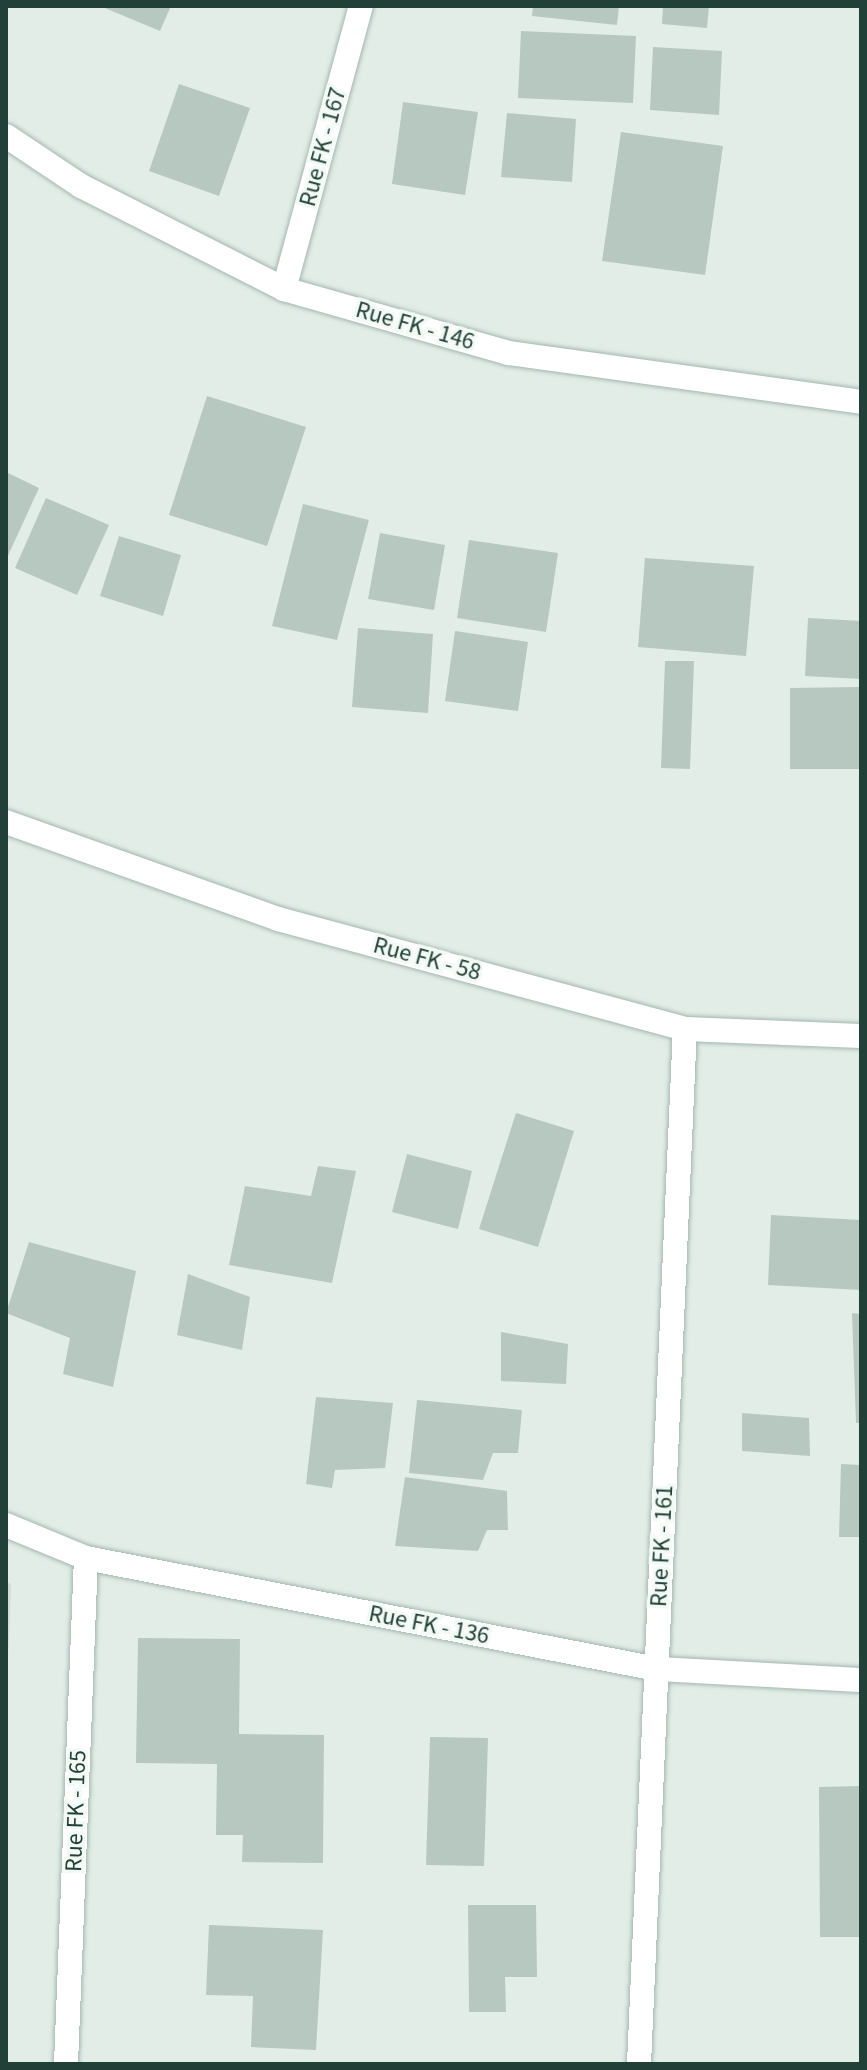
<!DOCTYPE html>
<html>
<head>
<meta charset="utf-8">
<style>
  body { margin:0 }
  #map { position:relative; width:867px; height:2070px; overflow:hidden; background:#e2ede8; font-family:"Source Sans 3",sans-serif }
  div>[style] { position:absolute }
  .built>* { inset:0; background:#d0ddd7 }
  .building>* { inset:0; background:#b7c8c1 }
  .roads { filter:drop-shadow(0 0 2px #a4b6af) drop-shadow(0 0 2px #a4b6af) }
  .minor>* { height:24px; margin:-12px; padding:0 12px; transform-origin:12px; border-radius:12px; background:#fff }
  span { translate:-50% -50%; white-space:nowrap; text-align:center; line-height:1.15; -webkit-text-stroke:7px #f3faf6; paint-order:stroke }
  .street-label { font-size:24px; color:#214037 }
  .frame { position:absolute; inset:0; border:8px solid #214037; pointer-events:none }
</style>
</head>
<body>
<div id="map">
  <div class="built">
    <i style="clip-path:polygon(6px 1582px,11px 1584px,6px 1711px)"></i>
  </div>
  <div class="building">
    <i style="clip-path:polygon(100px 6px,171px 6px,160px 31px)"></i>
    <i style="clip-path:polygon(533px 6px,619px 6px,617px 25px,532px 16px)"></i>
    <i style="clip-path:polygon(663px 6px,709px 6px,707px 28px,662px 24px)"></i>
    <i style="clip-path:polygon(521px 31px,636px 36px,633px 103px,518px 98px)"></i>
    <i style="clip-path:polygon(653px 47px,722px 51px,719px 115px,650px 110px)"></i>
    <i style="clip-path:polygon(179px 84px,250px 108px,219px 196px,149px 171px)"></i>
    <i style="clip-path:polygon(403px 102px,478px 112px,465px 195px,392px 184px)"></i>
    <i style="clip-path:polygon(507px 113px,576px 119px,572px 182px,501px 177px)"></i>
    <i style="clip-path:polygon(621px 132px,723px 146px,705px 275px,602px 261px)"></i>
    <i style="clip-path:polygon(207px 396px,306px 427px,267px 546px,169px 515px)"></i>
    <i style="clip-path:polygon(6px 472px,39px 488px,6px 560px)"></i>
    <i style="clip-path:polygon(46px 498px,109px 525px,77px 595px,15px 568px)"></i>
    <i style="clip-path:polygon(303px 504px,369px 520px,337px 640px,272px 626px)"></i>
    <i style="clip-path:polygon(380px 533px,445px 545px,434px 610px,368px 599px)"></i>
    <i style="clip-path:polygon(119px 536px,181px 555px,163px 616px,100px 596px)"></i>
    <i style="clip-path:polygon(469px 540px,558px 553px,546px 632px,457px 618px)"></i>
    <i style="clip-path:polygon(645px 558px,754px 566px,746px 656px,638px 647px)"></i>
    <i style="clip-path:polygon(808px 618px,861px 621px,861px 679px,805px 676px)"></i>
    <i style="clip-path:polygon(358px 628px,433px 634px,428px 713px,352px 707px)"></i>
    <i style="clip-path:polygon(455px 631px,528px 642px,518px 711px,445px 701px)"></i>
    <i style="clip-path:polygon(665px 661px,694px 661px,690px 769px,661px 768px)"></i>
    <i style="clip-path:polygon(859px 687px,860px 769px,790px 769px,790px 688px)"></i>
    <i style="clip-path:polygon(516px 1113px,574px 1131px,538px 1247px,479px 1229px)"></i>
    <i style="clip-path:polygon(407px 1154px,472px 1171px,458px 1229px,392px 1212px)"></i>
    <i style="clip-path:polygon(318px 1166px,356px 1171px,332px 1283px,229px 1265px,245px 1186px,311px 1196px)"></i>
    <i style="clip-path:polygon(771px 1215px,861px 1220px,861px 1290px,768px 1285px)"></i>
    <i style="clip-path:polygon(29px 1242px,136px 1271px,113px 1387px,63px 1374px,70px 1338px,6px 1313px)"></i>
    <i style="clip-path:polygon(188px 1274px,250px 1297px,242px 1350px,177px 1335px)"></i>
    <i style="clip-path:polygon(852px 1313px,861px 1314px,861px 1423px,856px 1423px)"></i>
    <i style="clip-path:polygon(501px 1332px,568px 1344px,566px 1384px,501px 1381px)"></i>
    <i style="clip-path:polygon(316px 1397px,393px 1403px,385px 1468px,335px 1470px,332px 1488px,306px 1484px)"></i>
    <i style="clip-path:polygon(417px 1400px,522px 1410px,518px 1453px,493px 1453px,483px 1480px,409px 1473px)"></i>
    <i style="clip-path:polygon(742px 1413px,809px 1418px,810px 1456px,742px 1451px)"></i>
    <i style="clip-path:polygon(841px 1464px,861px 1465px,861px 1537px,839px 1537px)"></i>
    <i style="clip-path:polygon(405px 1477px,507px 1491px,508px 1530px,487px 1530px,478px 1551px,395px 1546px)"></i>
    <i style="clip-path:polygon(138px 1638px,240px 1639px,239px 1734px,324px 1735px,323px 1863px,242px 1862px,243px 1835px,216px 1835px,217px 1764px,136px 1763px)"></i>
    <i style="clip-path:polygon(430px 1737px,488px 1738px,484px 1866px,426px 1865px)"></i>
    <i style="clip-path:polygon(861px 1786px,861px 1937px,820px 1937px,819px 1787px)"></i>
    <i style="clip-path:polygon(468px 1905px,536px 1905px,537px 1977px,505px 1977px,506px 2012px,469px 2012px)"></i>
    <i style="clip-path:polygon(209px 1925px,323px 1930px,316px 2050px,251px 2047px,253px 1996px,206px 1995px)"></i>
  </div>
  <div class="roads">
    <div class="minor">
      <i style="left:6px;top:136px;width:90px;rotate:33.7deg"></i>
      <i style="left:81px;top:186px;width:228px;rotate:26.9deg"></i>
      <i style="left:284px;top:289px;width:234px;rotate:15.9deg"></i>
      <i style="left:509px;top:353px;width:355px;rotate:7.9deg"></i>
      <i style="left:284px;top:289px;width:293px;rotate:-74.8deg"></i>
      <i style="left:6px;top:822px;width:289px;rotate:19.6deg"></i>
      <i style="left:278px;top:919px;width:422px;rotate:15.1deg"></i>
      <i style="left:685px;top:1029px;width:176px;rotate:2.3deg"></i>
      <i style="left:6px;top:1525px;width:87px;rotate:22.4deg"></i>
      <i style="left:86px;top:1558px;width:582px;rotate:11deg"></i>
      <i style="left:657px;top:1669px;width:204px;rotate:3.1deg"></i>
      <i style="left:66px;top:2064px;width:506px;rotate:-87.74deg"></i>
      <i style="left:639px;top:2064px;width:1036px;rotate:-87.46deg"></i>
    </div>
  </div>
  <div class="street-label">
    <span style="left:323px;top:147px;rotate:-75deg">Rue FK - 167</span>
    <span style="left:415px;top:326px;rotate:16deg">Rue FK - 146</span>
    <span style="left:427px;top:959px;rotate:15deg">Rue FK - 58</span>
    <span style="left:662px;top:1546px;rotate:-87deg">Rue FK - 161</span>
    <span style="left:429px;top:1625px;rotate:11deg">Rue FK - 136</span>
    <span style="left:76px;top:1811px;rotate:-88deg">Rue FK - 165</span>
  </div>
  <div class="frame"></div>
</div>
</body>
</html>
